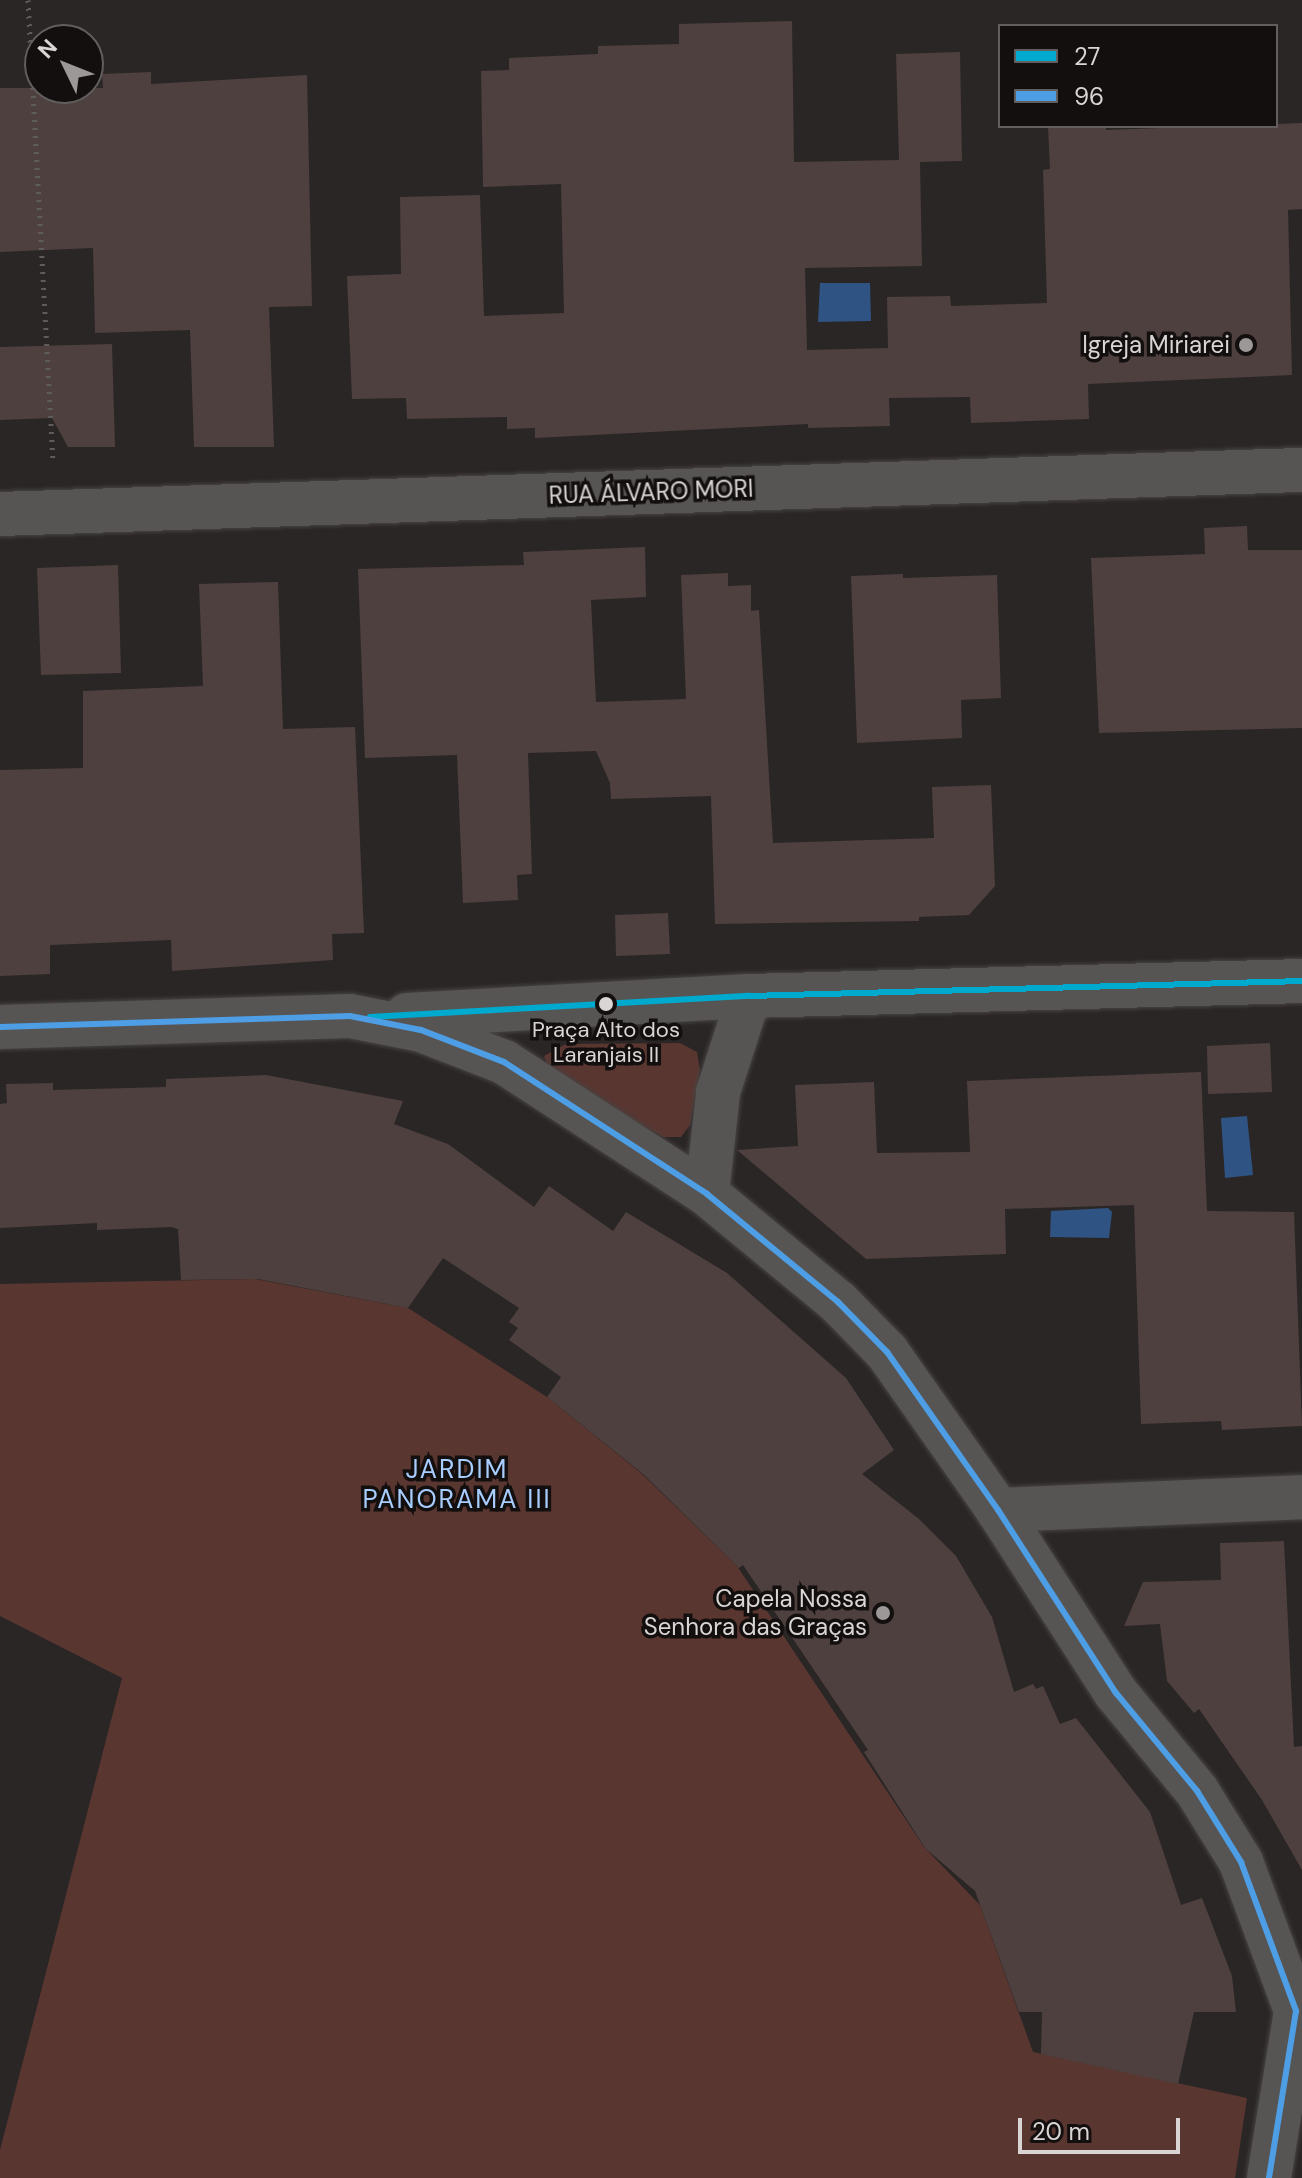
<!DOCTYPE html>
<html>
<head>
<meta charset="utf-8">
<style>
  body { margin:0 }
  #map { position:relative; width:1302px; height:2178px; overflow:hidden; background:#2a2625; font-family:"DM Sans",sans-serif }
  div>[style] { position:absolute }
  .green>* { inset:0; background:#5a3631 }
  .water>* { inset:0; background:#2f5383 }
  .building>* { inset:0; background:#4e403f }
  .path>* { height:5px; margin-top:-2.5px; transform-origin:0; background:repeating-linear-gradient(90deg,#5f5c5c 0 2px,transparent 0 8px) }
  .roads { filter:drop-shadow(0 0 2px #474342) drop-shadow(0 0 2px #474342) }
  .minor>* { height:44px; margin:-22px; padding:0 22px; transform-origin:22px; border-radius:22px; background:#575554 }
  .bus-1>* { height:6px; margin:-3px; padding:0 3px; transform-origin:3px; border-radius:3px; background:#00a9ce }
  .bus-2>* { height:6px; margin:-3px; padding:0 3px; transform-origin:3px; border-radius:3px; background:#4d9ee5 }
  .dots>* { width:22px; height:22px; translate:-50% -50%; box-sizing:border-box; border:4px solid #120f0e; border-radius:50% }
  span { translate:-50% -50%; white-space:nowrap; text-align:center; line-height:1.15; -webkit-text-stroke:7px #120f0e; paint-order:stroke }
  .bus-label { font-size:22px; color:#dad5d5 }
  .poi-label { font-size:24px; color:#dad5d5 }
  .right { translate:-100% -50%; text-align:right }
  .street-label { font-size:24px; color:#dad5d5 }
  .neighbourhood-label { font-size:26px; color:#a8cdff; letter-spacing:2px }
  .legend { position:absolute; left:998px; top:24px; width:280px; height:104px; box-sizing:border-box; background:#120f0e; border:2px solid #625e5e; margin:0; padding:10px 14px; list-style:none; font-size:24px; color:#dad5d5 }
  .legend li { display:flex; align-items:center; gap:16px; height:40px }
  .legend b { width:40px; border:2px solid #625e5e }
  .north { position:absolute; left:24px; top:24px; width:80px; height:80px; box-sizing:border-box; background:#120f0e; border:2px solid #625e5e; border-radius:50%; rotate:313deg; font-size:22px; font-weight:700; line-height:32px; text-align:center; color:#dad5d5 }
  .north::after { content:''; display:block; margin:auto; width:28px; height:36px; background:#9c9897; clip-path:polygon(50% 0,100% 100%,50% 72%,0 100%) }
  .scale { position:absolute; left:1018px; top:2118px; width:162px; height:36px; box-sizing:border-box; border:4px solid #dad5d5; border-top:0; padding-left:10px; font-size:24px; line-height:28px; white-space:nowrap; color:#dad5d5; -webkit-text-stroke:6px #120f0e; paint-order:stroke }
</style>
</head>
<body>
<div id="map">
  <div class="green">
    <i style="clip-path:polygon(680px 1043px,697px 1052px,700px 1070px,690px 1125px,681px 1137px,663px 1137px,550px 1073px,544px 1056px,566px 1044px)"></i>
    <i style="clip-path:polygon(255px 1279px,408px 1308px,547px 1397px,641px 1473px,737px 1566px,924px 1847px,980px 1905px,1033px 2052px,1247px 2098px,1235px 2178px,0 2178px,0 2150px,122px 1678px,0 1616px,0 1284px)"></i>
  </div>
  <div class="water">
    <i style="clip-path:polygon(820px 283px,870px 283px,871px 321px,818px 322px)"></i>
    <i style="clip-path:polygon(1247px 1116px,1253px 1175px,1225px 1178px,1221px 1118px)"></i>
    <i style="clip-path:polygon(1108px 1208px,1112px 1212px,1109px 1238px,1050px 1237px,1051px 1211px)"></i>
  </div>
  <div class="building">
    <i style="clip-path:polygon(792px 21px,794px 162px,899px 160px,896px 54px,960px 52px,962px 161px,920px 162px,922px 266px,805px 268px,807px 350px,888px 348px,887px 297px,950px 296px,951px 306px,1047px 303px,1043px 170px,1050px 169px,1048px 126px,1106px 126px,1106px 130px,1302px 123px,1302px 209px,1288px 210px,1292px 375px,1088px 384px,1089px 419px,971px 423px,970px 397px,889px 398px,890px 426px,808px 428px,808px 424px,535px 438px,535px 428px,507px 429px,507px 417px,407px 419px,406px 398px,352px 399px,347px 276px,401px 274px,400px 197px,480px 195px,484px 316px,564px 313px,561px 184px,483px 187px,481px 71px,509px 70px,509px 58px,598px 54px,598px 46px,679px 44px,679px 24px)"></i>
    <i style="clip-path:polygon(151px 72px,151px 84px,307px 75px,312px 306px,269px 307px,274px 447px,194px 447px,190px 330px,95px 333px,93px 248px,0 252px,0 88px,103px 88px,102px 74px)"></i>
    <i style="clip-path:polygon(112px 344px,115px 447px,68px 447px,52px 418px,0 420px,0 347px)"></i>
    <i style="clip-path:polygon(1247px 526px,1248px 550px,1302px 550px,1302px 728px,1099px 733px,1091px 558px,1205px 554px,1204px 528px)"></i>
    <i style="clip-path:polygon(645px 547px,646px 597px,591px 600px,596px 702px,686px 699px,681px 575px,728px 573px,728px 586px,751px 585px,751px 611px,759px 610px,773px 843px,934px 838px,932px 787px,991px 785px,995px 886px,969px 915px,919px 917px,919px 921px,715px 924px,711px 796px,611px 799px,610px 783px,596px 751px,528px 753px,532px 874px,517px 875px,518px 900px,463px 903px,457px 755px,365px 758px,358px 569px,524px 565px,523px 552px)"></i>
    <i style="clip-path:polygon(118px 565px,121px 673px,41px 675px,37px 568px)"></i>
    <i style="clip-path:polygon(903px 574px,903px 578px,997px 575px,1001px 698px,961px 700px,962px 738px,857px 743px,851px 576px)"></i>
    <i style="clip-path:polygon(278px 582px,283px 729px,355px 727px,364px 933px,332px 934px,333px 960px,172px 971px,171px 940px,50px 945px,50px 974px,0 976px,0 770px,83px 768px,83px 691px,203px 686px,199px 584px)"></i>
    <i style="clip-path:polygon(668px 913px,670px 954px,616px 956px,615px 915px)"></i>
    <i style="clip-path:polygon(1270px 1043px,1272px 1092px,1208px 1094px,1207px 1046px)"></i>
    <i style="clip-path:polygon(1201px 1072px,1207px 1211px,1294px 1212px,1302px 1426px,1222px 1430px,1221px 1421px,1141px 1424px,1134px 1205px,1005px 1209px,1006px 1254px,866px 1259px,737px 1150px,798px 1146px,795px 1085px,874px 1082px,877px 1153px,970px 1152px,967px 1081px)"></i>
    <i style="clip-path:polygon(266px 1075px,403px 1101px,394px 1124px,448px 1144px,534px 1207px,549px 1186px,613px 1231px,626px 1212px,727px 1273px,846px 1378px,894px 1450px,862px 1474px,919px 1519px,956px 1556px,992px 1617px,1014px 1692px,1033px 1684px,1036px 1689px,1043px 1686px,1060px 1724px,1076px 1718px,1150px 1812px,1181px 1905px,1202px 1898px,1232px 1976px,1236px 2012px,1194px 2012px,1178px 2084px,1041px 2054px,1042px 2012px,1019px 2012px,975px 1891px,925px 1848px,864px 1752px,868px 1750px,743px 1565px,739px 1568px,643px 1474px,547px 1397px,561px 1377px,509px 1340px,518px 1328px,509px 1322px,519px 1308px,443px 1258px,408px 1308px,258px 1279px,181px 1280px,178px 1229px,171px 1227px,97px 1230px,97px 1223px,0 1228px,0 1104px,7px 1103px,6px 1084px,53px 1083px,53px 1090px,166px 1087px,166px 1079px)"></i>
    <i style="clip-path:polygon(1284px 1541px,1294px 1747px,1302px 1746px,1302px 1870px,1262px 1800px,1199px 1709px,1194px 1713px,1167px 1681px,1160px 1624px,1124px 1626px,1143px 1582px,1221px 1580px,1220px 1543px)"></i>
  </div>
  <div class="path">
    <i style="left:28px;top:0;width:463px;rotate:86.9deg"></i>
  </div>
  <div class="roads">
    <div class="minor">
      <i style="left:0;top:514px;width:1303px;rotate:-1.94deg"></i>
      <i style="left:407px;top:1015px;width:343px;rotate:-3.2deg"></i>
      <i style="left:749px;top:996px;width:553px;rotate:-1.55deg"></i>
      <i style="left:0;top:1027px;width:350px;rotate:-1.8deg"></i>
      <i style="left:350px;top:1016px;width:72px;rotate:11.2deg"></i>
      <i style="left:421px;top:1030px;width:89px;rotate:21.1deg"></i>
      <i style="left:504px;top:1062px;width:242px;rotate:33deg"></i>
      <i style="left:707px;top:1194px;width:170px;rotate:39.5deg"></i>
      <i style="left:838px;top:1302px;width:70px;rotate:45.6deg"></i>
      <i style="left:887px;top:1352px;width:193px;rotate:54.9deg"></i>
      <i style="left:998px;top:1510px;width:218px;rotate:57.2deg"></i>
      <i style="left:1116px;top:1693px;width:127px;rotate:50.4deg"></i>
      <i style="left:1197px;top:1791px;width:84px;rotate:58.2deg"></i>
      <i style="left:1241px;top:1862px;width:159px;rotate:69.7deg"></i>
      <i style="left:1296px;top:2011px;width:169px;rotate:99.2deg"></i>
      <i style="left:707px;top:1194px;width:103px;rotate:-83.8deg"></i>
      <i style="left:718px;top:1092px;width:101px;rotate:-72.1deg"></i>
      <i style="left:998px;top:1510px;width:304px;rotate:-2.4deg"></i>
    </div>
  </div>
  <div class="bus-1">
    <i style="left:370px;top:1017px;width:380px;rotate:-3.2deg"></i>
    <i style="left:749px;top:996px;width:553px;rotate:-1.55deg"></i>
  </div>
  <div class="bus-2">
    <i style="left:0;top:1027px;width:350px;rotate:-1.8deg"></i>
    <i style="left:350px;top:1016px;width:72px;rotate:11.2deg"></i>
    <i style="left:421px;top:1030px;width:89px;rotate:21.1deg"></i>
    <i style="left:504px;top:1062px;width:242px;rotate:33deg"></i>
    <i style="left:707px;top:1194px;width:170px;rotate:39.5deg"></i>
    <i style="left:838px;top:1302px;width:70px;rotate:45.6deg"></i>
    <i style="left:887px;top:1352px;width:193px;rotate:54.9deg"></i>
    <i style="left:998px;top:1510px;width:218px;rotate:57.2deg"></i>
    <i style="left:1116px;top:1693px;width:127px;rotate:50.4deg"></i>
    <i style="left:1197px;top:1791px;width:84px;rotate:58.2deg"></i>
    <i style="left:1241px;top:1862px;width:159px;rotate:69.7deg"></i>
    <i style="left:1296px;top:2011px;width:169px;rotate:99.2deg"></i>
  </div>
  <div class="dots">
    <i style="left:1246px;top:345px;background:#9c9897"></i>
    <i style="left:606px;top:1004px;background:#dad5d5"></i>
    <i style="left:883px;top:1613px;background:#9c9897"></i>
  </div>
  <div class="bus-label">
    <span style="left:606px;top:1042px">Praça Alto dos<br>Laranjais II</span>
  </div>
  <div class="poi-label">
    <span class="right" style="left:1230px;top:345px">Igreja Miriarei</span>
    <span class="right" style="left:867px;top:1613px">Capela Nossa<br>Senhora das Graças</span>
  </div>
  <div class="street-label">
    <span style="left:651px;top:492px;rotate:-2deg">RUA ÁLVARO MORI</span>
  </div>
  <div class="neighbourhood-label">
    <span style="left:457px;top:1485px">JARDIM<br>PANORAMA III</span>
  </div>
  <ul class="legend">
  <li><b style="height:10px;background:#00a9ce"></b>27</li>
  <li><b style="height:10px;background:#4d9ee5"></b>96</li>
  </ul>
  <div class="north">N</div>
  <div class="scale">20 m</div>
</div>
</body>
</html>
